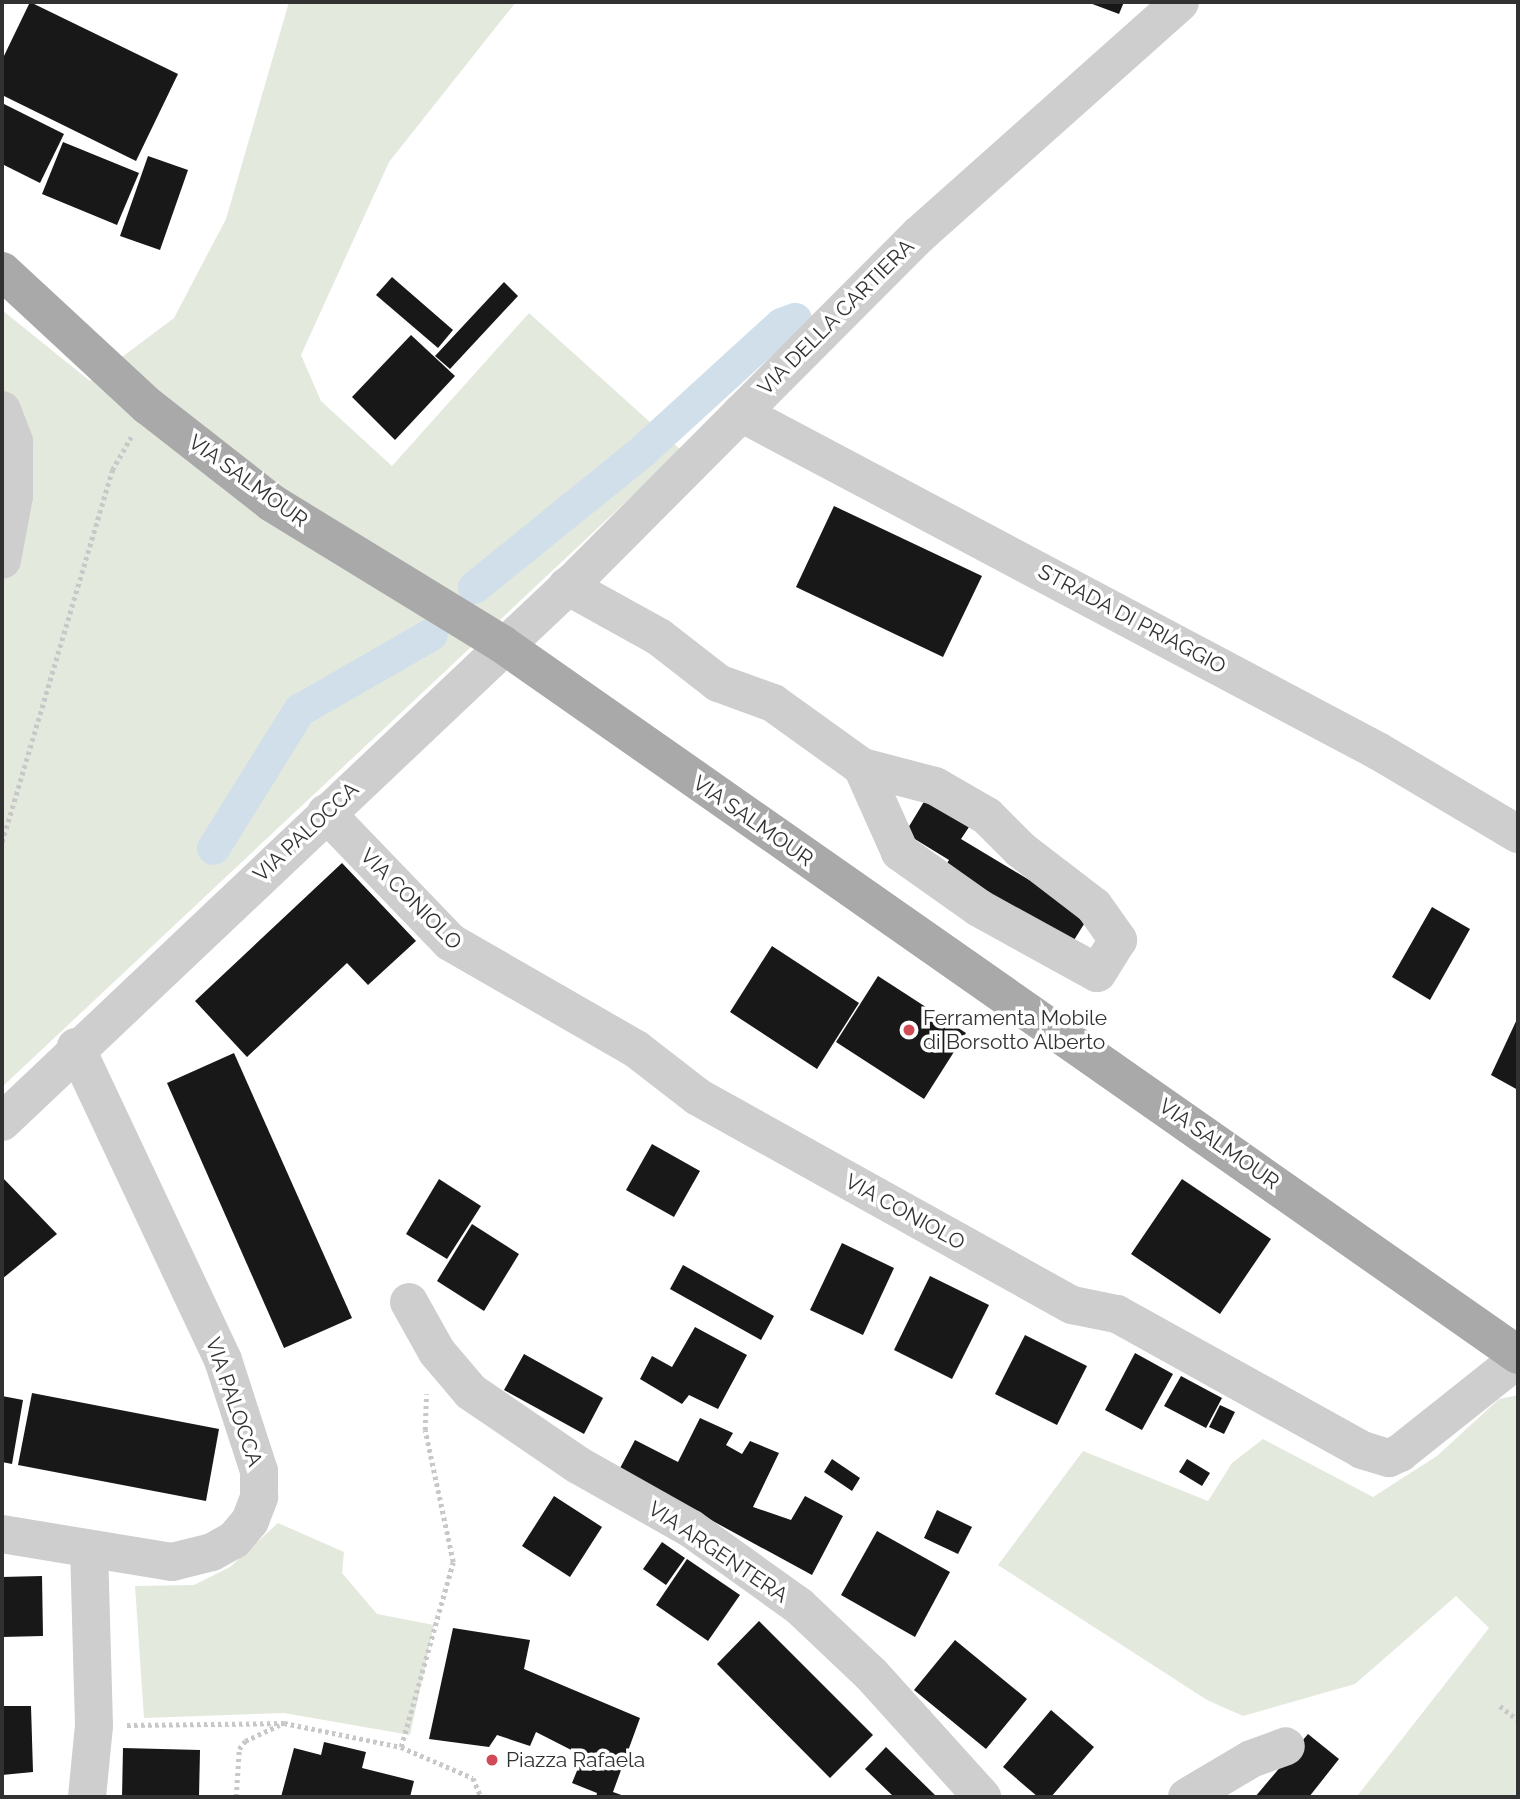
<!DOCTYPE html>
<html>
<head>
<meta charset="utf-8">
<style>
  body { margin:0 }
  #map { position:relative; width:1520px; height:1799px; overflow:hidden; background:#fff; font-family:Raleway,sans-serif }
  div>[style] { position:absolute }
  .green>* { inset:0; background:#e4e9de }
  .canal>* { height:33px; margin:-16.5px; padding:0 16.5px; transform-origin:16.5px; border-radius:16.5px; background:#d0dfe9 }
  .building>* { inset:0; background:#181818 }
  .path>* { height:4.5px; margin-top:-2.25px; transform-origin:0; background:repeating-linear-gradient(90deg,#c8c8c8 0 3.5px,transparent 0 7px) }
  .minor>* { height:38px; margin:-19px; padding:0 19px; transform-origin:19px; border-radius:19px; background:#cecece }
  .major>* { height:38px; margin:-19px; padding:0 19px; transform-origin:19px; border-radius:19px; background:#a9a9a9 }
  .dots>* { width:19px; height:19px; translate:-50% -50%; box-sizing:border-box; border:4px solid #fff; border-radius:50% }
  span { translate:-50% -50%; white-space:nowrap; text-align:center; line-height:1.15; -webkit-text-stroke:7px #fff; paint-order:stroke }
  .street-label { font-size:21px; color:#313131 }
  .poi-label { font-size:21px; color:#313131 }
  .left { translate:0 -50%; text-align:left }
  .frame { position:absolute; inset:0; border:4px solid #313131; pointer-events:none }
</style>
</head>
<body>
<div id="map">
  <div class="green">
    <i style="clip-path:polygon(289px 2px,516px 2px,389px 162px,301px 355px,321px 401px,392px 466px,529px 313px,681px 450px,2px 1087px,2px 310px,90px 381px,174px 318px,226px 219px)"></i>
    <i style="clip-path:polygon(1518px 1395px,1518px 1797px,1358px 1795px,1489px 1628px,1456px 1596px,1355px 1684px,1243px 1716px,1207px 1700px,998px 1565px,1083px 1451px,1208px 1501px,1232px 1463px,1263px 1439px,1373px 1497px,1437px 1456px,1499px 1399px)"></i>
    <i style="clip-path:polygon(278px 1523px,344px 1552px,342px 1573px,377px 1614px,434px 1625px,410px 1735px,284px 1713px,144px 1718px,135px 1586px,194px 1585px,230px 1567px)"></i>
  </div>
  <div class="canal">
    <i style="left:474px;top:587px;width:218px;rotate:-39deg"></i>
    <i style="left:643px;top:450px;width:187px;rotate:-42.4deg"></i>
    <i style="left:781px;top:324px;width:15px;rotate:-20deg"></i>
    <i style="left:213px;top:848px;width:163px;rotate:-58.1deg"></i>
    <i style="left:299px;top:710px;width:152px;rotate:-29.9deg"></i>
  </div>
  <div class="building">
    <i style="clip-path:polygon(30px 2px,178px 74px,136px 161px,2px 95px,2px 60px)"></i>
    <i style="clip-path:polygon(1087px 2px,1124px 2px,1119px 14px)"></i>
    <i style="clip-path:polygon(2px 103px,64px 134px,40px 183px,2px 164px)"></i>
    <i style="clip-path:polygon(63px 142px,139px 173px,117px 225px,42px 194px)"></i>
    <i style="clip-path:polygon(148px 156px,188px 170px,160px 250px,120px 236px)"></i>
    <i style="clip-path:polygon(392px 277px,453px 330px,438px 348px,376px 295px)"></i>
    <i style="clip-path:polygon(504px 282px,518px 296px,450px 369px,435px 356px)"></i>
    <i style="clip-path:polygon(411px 335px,455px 376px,395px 440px,352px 397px)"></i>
    <i style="clip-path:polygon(834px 506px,982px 576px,943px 657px,796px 587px)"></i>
    <i style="clip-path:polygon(925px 800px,969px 827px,961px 839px,1089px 916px,1071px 945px,944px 868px,949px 860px,905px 833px)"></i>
    <i style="clip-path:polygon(342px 863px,416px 941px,368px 985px,347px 963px,247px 1057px,195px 1001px)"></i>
    <i style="clip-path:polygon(1432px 907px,1470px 929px,1430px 1000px,1392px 977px)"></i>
    <i style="clip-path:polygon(772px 946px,859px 1003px,817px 1069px,730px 1012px)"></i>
    <i style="clip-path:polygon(878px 976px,966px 1033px,924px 1099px,836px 1042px)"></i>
    <i style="clip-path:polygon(1518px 1017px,1518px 1090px,1491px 1075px)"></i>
    <i style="clip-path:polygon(234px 1053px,352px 1318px,284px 1348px,167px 1083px)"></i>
    <i style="clip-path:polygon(652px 1144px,700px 1171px,674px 1217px,626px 1190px)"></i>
    <i style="clip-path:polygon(2px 1177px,57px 1234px,2px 1279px)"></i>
    <i style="clip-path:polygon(439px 1179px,481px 1206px,447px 1259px,406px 1234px)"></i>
    <i style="clip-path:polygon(1182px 1179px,1271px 1239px,1220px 1314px,1131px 1254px)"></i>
    <i style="clip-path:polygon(472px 1224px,519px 1254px,484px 1311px,437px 1281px)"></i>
    <i style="clip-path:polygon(842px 1243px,894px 1268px,863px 1335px,810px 1310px)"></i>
    <i style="clip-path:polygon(683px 1265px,774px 1316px,761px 1340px,670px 1289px)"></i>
    <i style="clip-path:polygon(930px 1276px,989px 1305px,952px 1379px,894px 1350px)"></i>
    <i style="clip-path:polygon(695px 1327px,747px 1355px,718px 1409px,689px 1395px,682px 1404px,640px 1379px,652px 1356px,672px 1367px)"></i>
    <i style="clip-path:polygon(1025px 1335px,1087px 1366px,1057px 1425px,995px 1394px)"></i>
    <i style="clip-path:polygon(1135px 1353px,1173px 1374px,1142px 1430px,1105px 1410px)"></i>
    <i style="clip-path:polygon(524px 1354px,603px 1398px,584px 1434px,504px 1390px)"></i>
    <i style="clip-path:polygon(1181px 1376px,1222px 1398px,1206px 1428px,1164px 1406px)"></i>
    <i style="clip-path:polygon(32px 1393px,219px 1429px,206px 1501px,18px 1465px)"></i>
    <i style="clip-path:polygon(2px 1396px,23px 1400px,12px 1464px,2px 1462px)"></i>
    <i style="clip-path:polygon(1220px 1405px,1235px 1412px,1224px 1434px,1209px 1427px)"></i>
    <i style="clip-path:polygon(700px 1418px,733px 1433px,726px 1445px,742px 1454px,750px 1441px,779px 1453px,753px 1507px,791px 1520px,805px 1496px,843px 1516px,812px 1575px,619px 1470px,635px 1440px,678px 1462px)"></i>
    <i style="clip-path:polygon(832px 1459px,860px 1478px,852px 1491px,824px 1472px)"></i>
    <i style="clip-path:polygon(1187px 1459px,1210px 1473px,1202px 1486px,1179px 1472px)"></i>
    <i style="clip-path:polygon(554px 1496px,602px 1527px,570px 1577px,522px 1546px)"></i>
    <i style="clip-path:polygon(937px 1510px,972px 1527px,958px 1554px,924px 1538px)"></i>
    <i style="clip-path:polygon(877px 1531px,950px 1572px,915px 1637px,841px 1595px)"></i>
    <i style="clip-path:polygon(662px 1542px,685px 1558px,666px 1585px,643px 1569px)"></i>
    <i style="clip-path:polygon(687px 1559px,740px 1595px,708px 1641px,656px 1605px)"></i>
    <i style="clip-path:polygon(42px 1576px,43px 1636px,2px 1637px,2px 1577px)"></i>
    <i style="clip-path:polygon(759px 1621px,873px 1735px,830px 1778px,717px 1664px)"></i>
    <i style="clip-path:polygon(453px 1628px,530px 1640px,524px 1669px,640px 1718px,613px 1792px,627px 1797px,596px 1797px,597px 1793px,572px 1783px,583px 1756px,536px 1732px,530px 1746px,497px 1735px,489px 1747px,429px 1739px)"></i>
    <i style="clip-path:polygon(955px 1640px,1027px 1699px,986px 1749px,914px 1690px)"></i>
    <i style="clip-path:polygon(2px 1706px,31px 1706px,33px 1772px,2px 1775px)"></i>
    <i style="clip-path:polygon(1051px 1710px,1094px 1747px,1051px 1797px,1038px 1797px,1003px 1767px)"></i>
    <i style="clip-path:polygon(1308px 1734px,1339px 1759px,1309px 1797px,1255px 1797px)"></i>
    <i style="clip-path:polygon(324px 1742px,366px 1752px,362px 1768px,414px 1781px,410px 1797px,281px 1797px,294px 1748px,321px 1755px)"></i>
    <i style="clip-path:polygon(886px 1747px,937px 1797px,894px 1797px,865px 1769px)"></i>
    <i style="clip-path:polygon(123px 1748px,200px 1750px,199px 1797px,122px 1797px)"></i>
  </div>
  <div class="path">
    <i style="left:2px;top:842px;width:388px;rotate:-73.5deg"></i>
    <i style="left:112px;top:470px;width:38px;rotate:-60deg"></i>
    <i style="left:1500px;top:1706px;width:23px;rotate:38deg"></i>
    <i style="left:127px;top:1725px;width:157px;rotate:-0.7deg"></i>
    <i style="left:284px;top:1723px;width:119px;rotate:11.6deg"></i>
    <i style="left:401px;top:1747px;width:78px;rotate:23.3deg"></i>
    <i style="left:473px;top:1778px;width:21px;rotate:67deg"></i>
    <i style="left:401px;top:1747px;width:192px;rotate:-74.3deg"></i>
    <i style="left:453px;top:1562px;width:135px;rotate:-102deg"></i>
    <i style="left:425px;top:1430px;width:36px;rotate:-88deg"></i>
    <i style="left:236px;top:1797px;width:48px;rotate:-86.4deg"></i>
    <i style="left:239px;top:1749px;width:10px;rotate:-53deg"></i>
    <i style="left:245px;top:1741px;width:38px;rotate:-25deg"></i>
  </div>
  <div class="minor">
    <i style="left:2px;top:410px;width:34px;rotate:69deg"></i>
    <i style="left:14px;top:442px;width:54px;rotate:90deg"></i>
    <i style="left:14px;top:496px;width:65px;rotate:100.6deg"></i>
    <i style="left:741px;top:413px;width:721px;rotate:27.95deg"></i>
    <i style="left:1378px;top:751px;width:163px;rotate:30.7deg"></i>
    <i style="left:567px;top:586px;width:105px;rotate:29deg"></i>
    <i style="left:659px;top:637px;width:75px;rotate:37.9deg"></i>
    <i style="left:718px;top:683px;width:59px;rotate:20deg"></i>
    <i style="left:773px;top:703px;width:110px;rotate:35.7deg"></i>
    <i style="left:862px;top:767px;width:75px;rotate:14.6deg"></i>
    <i style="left:935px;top:786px;width:60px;rotate:30deg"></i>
    <i style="left:987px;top:816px;width:48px;rotate:45deg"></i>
    <i style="left:1021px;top:850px;width:92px;rotate:37.5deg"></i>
    <i style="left:1094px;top:906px;width:42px;rotate:54.8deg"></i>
    <i style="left:1118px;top:940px;width:39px;rotate:122deg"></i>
    <i style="left:1097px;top:973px;width:135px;rotate:-151.2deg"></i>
    <i style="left:979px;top:908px;width:97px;rotate:-144.7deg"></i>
    <i style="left:900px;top:852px;width:93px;rotate:-114.1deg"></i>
    <i style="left:326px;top:813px;width:179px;rotate:46.1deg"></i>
    <i style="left:450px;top:942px;width:215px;rotate:29.9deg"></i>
    <i style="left:636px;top:1049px;width:78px;rotate:37.7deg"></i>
    <i style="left:698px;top:1097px;width:428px;rotate:29.1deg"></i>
    <i style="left:1072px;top:1305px;width:46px;rotate:11.3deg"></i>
    <i style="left:1117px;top:1314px;width:280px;rotate:29deg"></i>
    <i style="left:1362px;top:1450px;width:28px;rotate:17deg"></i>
    <i style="left:1389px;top:1458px;width:12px;rotate:-24deg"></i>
    <i style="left:1400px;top:1453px;width:151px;rotate:-38.5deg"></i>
    <i style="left:2px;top:1122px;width:797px;rotate:-43.42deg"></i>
    <i style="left:581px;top:574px;width:480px;rotate:-45.1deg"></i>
    <i style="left:920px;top:234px;width:348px;rotate:-41.7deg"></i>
    <i style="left:409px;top:1302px;width:57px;rotate:60.8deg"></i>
    <i style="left:437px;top:1352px;width:52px;rotate:49.6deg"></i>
    <i style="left:471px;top:1392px;width:130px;rotate:34.3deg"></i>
    <i style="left:578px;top:1465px;width:129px;rotate:29.4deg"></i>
    <i style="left:690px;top:1528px;width:134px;rotate:35.6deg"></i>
    <i style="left:799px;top:1606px;width:99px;rotate:43.4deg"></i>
    <i style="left:871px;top:1674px;width:166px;rotate:47.9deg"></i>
    <i style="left:2px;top:1534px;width:172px;rotate:9.4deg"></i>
    <i style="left:172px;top:1562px;width:41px;rotate:-14deg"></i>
    <i style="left:212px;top:1552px;width:25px;rotate:-29deg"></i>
    <i style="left:234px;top:1540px;width:25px;rotate:-50deg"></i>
    <i style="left:250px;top:1521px;width:26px;rotate:-69deg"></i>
    <i style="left:259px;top:1497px;width:26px;rotate:-90deg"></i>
    <i style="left:259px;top:1471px;width:117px;rotate:-108deg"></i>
    <i style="left:223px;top:1360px;width:346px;rotate:-115.2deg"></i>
    <i style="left:87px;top:1797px;width:71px;rotate:-84.4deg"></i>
    <i style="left:94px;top:1726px;width:177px;rotate:-91.6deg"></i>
    <i style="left:1187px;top:1797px;width:74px;rotate:-30.7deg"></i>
    <i style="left:1251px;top:1759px;width:37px;rotate:-20deg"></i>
  </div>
  <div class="major">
    <i style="left:2px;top:271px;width:199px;rotate:42.8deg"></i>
    <i style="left:148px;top:406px;width:157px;rotate:38deg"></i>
    <i style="left:272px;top:503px;width:270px;rotate:31.5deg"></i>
    <i style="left:502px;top:644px;width:1240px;rotate:34.98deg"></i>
  </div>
  <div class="dots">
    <i style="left:909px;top:1030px;background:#d04b55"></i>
    <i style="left:492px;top:1760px;background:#d04b55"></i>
  </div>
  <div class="street-label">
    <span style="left:836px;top:317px;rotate:-45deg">VIA DELLA CARTIERA</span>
    <span style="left:248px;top:481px;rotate:36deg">VIA SALMOUR</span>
    <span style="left:1132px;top:619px;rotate:28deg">STRADA DI PRIAGGIO</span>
    <span style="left:753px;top:821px;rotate:35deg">VIA SALMOUR</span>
    <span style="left:306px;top:832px;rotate:-43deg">VIA PALOCCA</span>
    <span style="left:411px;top:899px;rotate:45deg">VIA CONIOLO</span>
    <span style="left:1219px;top:1144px;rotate:35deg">VIA SALMOUR</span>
    <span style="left:905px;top:1212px;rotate:29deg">VIA CONIOLO</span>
    <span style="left:234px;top:1402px;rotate:71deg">VIA PALOCCA</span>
    <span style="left:718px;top:1552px;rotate:34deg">VIA ARGENTERA</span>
  </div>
  <div class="poi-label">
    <span class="left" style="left:923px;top:1030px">Ferramenta Mobile<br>di Borsotto Alberto</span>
    <span class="left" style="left:506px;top:1760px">Piazza Rafaela</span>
  </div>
  <div class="frame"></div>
</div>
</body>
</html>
